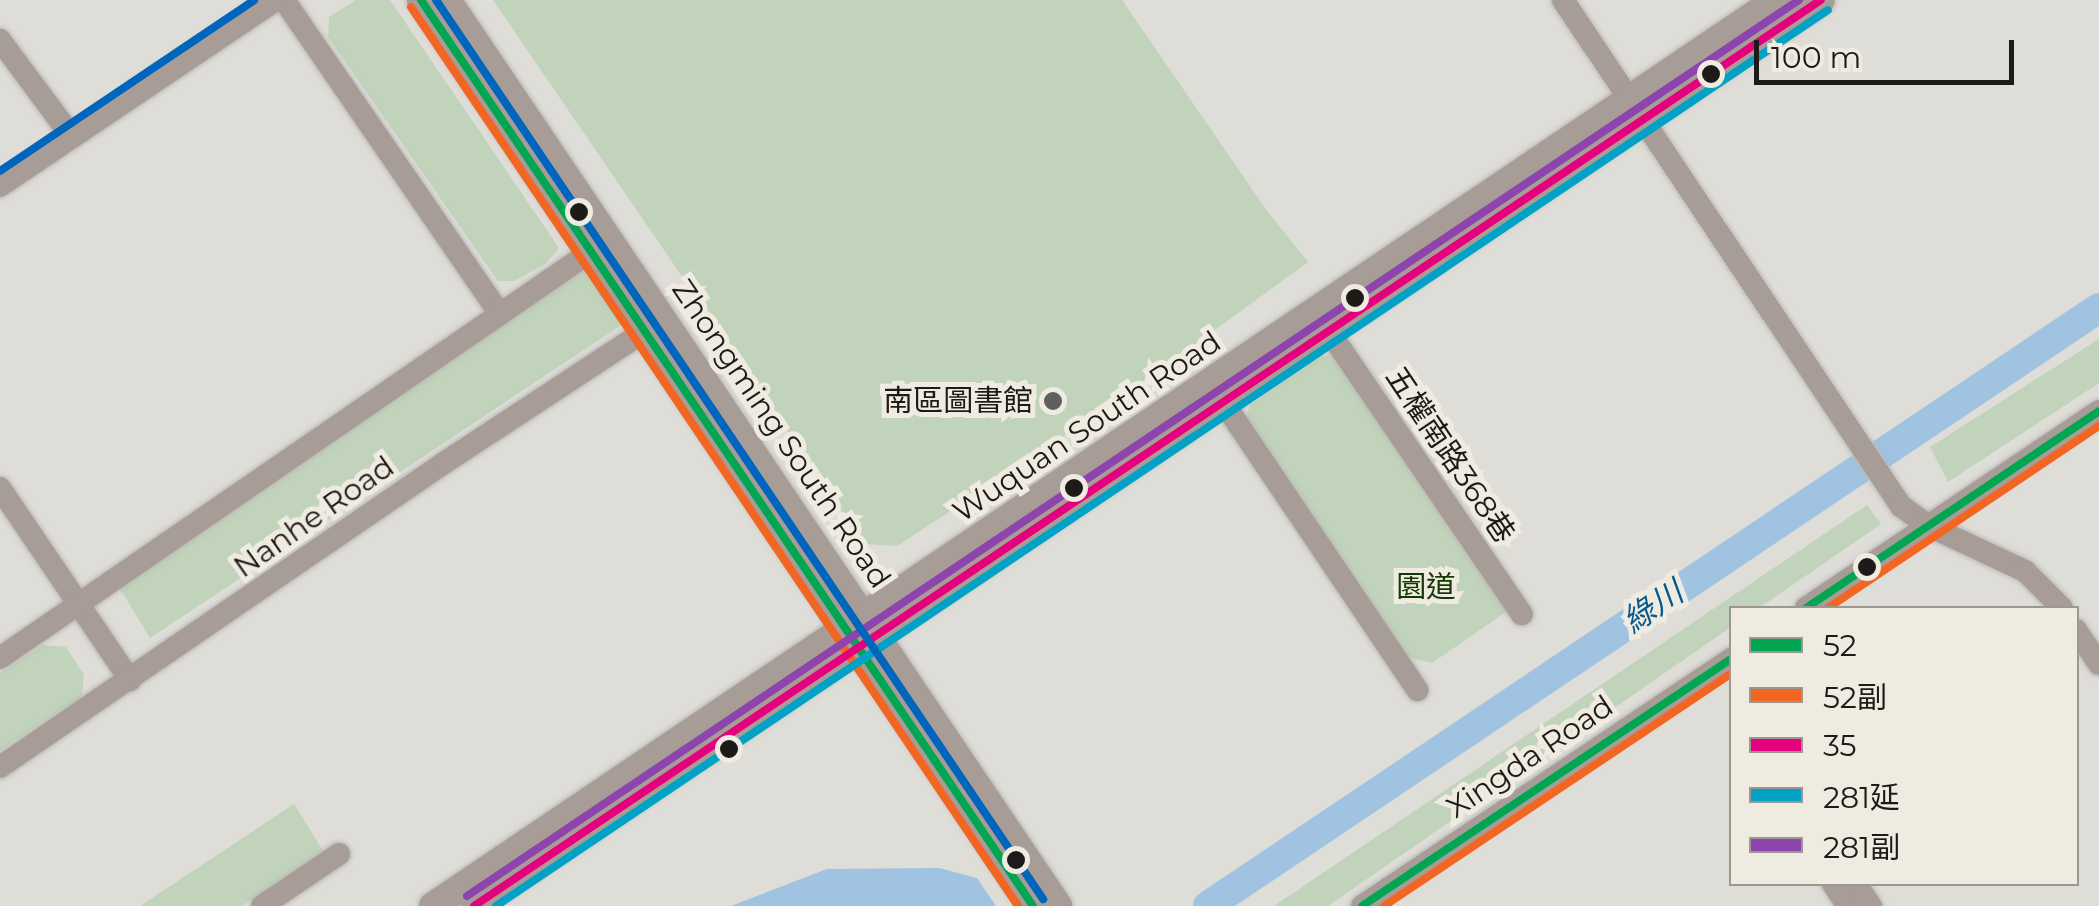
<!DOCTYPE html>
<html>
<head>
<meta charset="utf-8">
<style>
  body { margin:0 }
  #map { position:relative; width:2099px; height:906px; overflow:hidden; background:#deddd8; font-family:Montserrat,"Noto Sans TC",sans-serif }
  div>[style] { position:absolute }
  .green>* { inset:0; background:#c1d3ba }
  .water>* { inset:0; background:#a0c3e1 }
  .river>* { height:30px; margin:-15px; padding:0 15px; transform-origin:15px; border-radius:15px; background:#a0c3e1 }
  .roads { filter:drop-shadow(0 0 2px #bab9b6) drop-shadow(0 0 2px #bab9b6) }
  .minor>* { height:22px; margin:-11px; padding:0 11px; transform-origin:11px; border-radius:11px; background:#a89c97 }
  .major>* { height:28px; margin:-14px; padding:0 14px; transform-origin:14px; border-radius:14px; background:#a89c97 }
  .bus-1>* { height:8px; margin:-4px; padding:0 4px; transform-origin:4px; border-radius:4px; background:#00a651 }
  .bus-2>* { height:8px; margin:-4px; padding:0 4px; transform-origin:4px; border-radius:4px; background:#f26522 }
  .bus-3>* { height:8px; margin:-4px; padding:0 4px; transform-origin:4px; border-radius:4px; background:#e5007d }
  .bus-4>* { height:8px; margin:-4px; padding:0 4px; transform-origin:4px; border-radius:4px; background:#01a2c5 }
  .bus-5>* { height:8px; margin:-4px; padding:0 4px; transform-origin:4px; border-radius:4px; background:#8e44ad }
  .bus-6>* { height:8px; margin:-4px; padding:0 4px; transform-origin:4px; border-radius:4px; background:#0065bd }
  .dots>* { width:28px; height:28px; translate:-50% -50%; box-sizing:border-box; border:5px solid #f0ebe1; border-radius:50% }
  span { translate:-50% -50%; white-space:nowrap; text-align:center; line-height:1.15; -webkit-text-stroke:10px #f0ebe1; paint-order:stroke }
  .poi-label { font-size:30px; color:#1d1b18 }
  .right { translate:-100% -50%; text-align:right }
  .street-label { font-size:30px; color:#1d1b18 }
  .park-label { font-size:30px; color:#113a05 }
  .water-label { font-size:32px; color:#085890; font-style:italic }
  .legend { position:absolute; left:1729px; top:606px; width:350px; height:280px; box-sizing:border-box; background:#f0ebe1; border:2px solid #9c9891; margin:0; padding:12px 18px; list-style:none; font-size:30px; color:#1d1b18 }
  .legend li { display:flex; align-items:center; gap:20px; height:50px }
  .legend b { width:50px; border:2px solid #9c9891 }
  .scale { position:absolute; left:1754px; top:40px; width:260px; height:45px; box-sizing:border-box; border:5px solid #1d1b18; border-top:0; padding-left:12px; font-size:30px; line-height:35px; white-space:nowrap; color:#1d1b18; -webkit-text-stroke:8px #f0ebe1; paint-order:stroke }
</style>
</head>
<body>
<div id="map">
  <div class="green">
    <i style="clip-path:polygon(356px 0,390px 0,559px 248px,545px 264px,514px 281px,498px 281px,328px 37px,329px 17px)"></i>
    <i style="clip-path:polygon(493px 0,1122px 0,1267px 211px,1308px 262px,1110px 406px,897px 546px,865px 544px)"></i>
    <i style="clip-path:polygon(579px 265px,623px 324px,150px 638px,111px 574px)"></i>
    <i style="clip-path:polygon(2099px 339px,2099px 383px,1948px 482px,1930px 447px)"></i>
    <i style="clip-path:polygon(1331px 355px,1509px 610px,1432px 663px,1407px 657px,1245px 419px,1250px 405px,1318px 356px)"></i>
    <i style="clip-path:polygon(1867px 505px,1881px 524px,1759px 608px,1732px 608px,1731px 627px,1328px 906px,1274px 906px)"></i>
    <i style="clip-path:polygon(42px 645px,66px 647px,84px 675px,82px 697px,0 751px,0 673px)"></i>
    <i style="clip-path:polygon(294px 804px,323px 851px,242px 906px,140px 906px)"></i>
  </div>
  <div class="water">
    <i style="clip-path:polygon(939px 868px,977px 878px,996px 906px,731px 906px,827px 869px)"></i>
  </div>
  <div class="river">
    <i style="left:1208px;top:906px;width:1073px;rotate:-33.87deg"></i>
  </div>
  <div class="roads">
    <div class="minor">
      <i style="left:284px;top:0;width:381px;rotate:55.5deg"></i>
      <i style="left:1563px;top:0;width:609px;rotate:56.26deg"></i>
      <i style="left:1901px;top:506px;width:34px;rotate:36deg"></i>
      <i style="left:1929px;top:526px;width:106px;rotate:25.1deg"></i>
      <i style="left:2025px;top:571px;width:52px;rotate:45deg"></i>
      <i style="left:0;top:40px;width:121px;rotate:53.4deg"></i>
      <i style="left:0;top:186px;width:333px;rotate:-34deg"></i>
      <i style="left:1328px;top:330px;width:344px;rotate:55.7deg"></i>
      <i style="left:1215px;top:390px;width:362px;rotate:56deg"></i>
      <i style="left:0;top:488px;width:232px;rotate:55.9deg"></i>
      <i style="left:1806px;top:608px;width:353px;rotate:-33.9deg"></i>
      <i style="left:2076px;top:630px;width:41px;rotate:55.9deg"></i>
      <i style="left:0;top:658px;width:731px;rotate:-34.52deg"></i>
      <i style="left:0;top:767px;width:538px;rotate:-34.4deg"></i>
      <i style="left:444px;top:463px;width:254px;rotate:-33.3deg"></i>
      <i style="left:1833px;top:884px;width:27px;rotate:56deg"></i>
      <i style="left:1856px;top:884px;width:27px;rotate:56deg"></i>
      <i style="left:262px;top:906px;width:93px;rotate:-34deg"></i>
      <i style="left:1362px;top:906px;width:445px;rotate:-33.8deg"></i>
    </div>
    <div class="major">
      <i style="left:421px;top:0;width:1093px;rotate:55.96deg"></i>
      <i style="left:447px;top:0;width:1093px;rotate:56deg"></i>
      <i style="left:433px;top:906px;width:1620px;rotate:-34deg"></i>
      <i style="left:474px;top:906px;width:1623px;rotate:-33.93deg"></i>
    </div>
  </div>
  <div class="bus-1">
    <i style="left:421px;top:0;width:1093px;rotate:55.96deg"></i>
    <i style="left:1806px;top:608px;width:353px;rotate:-33.9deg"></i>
    <i style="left:1362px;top:906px;width:445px;rotate:-33.8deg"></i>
  </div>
  <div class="bus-2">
    <i style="left:411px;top:7px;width:1085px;rotate:55.97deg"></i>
    <i style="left:1828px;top:608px;width:326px;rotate:-33.9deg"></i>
    <i style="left:1384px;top:906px;width:419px;rotate:-33.8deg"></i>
  </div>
  <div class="bus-3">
    <i style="left:474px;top:906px;width:1623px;rotate:-33.93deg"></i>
  </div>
  <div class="bus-4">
    <i style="left:496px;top:906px;width:1605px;rotate:-33.93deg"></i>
  </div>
  <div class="bus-5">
    <i style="left:467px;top:896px;width:1605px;rotate:-33.93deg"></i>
  </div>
  <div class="bus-6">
    <i style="left:436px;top:0;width:1085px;rotate:55.97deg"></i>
    <i style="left:0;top:171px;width:306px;rotate:-33.9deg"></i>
  </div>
  <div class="dots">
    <i style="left:1711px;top:74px;background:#1d1b18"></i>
    <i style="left:579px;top:212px;background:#1d1b18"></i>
    <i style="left:1355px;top:298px;background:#1d1b18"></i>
    <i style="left:1053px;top:401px;background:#615f5b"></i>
    <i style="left:1074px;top:488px;background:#1d1b18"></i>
    <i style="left:1867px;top:567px;background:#1d1b18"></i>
    <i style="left:729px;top:749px;background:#1d1b18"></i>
    <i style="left:1016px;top:860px;background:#1d1b18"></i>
  </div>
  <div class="poi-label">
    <span class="right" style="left:1033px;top:401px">南區圖書館</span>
  </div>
  <div class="street-label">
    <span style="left:1087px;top:427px;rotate:-34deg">Wuquan South Road</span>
    <span style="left:781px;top:434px;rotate:56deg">Zhongming South Road</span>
    <span style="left:1450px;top:455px;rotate:56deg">五權南路368巷</span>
    <span style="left:314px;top:517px;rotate:-35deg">Nanhe Road</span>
    <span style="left:1530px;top:757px;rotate:-34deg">Xingda Road</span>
  </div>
  <div class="park-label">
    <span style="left:1426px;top:587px">園道</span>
  </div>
  <div class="water-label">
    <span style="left:1653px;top:607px;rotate:-34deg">綠川</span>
  </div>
  <ul class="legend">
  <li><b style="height:12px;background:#00a651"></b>52</li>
  <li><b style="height:12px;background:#f26522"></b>52副</li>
  <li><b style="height:12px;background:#e5007d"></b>35</li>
  <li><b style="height:12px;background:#01a2c5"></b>281延</li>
  <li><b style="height:12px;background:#8e44ad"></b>281副</li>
  </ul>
  <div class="scale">100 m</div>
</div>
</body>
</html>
